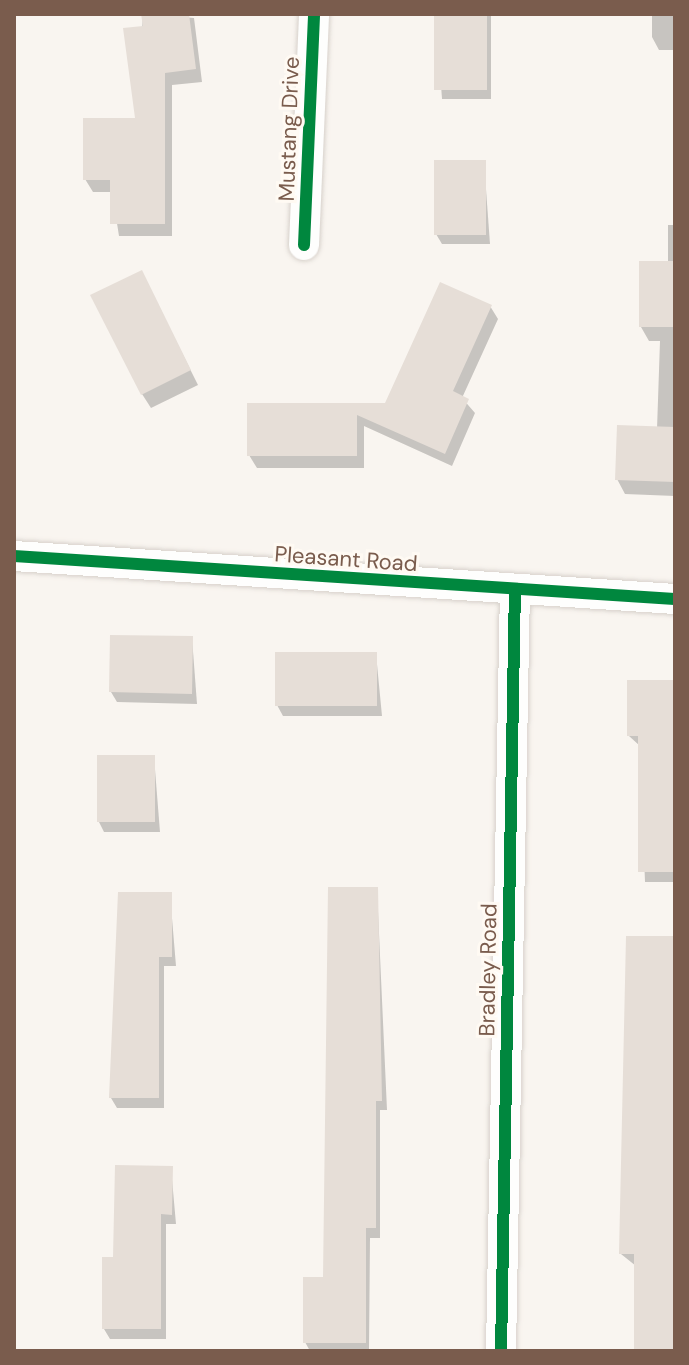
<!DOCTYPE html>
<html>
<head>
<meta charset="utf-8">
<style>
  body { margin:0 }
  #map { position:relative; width:689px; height:1365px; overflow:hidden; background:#f9f5f0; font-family:"DM Sans",sans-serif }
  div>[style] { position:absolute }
  .shadow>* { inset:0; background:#0003 }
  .building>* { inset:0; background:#e6ded7 }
  .roads { filter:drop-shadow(0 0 2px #d7d1cb) drop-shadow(0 0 2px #d7d1cb) }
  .street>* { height:30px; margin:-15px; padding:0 15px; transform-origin:15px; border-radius:15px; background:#fefefd }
  .cycleway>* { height:12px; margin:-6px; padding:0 6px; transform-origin:6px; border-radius:6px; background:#00873e }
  span { translate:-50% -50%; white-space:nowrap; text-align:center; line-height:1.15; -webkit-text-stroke:6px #fffaf3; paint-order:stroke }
  .street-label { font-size:22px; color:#7a5c4d }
  .frame { position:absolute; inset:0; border:16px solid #7a5c4d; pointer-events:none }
</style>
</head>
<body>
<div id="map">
  <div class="shadow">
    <i style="clip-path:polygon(143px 14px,194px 18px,202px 82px,172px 85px,172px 236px,119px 236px,112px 192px,93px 192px,85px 179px,137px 120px)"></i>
    <i style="clip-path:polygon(436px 14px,491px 14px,491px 99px,442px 99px)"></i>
    <i style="clip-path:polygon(652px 14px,675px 14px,675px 63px,673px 50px,659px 50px,652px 37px)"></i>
    <i style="clip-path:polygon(484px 162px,490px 244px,442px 244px,436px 234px)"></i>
    <i style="clip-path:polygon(668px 225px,675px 225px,675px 496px,625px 494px,617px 479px,657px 429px,660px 341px,649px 341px,641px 327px,668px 263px)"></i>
    <i style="clip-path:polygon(149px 287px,198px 385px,151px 408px,142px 394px)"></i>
    <i style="clip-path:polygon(490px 306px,498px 319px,462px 398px,475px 413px,452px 466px,364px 426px,364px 468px,257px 468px,249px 455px,249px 405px,387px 405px)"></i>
    <i style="clip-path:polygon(192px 638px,197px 704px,117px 702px,111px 692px)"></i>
    <i style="clip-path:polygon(376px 654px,382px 716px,283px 716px,277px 705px)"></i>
    <i style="clip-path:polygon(675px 682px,675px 882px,645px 882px,640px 746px,629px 736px)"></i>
    <i style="clip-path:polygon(154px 757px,160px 832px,104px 832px,99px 822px)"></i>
    <i style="clip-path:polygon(377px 889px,387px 1110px,380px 1110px,380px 1238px,370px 1238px,369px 1351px,310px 1351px,305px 1342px,325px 1279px)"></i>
    <i style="clip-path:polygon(170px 894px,176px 966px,164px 966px,164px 1108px,117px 1108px,111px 1098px)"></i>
    <i style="clip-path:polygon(673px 938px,675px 1351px,634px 1351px,636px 1266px,621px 1254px)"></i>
    <i style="clip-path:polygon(171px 1168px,176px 1224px,166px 1224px,166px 1339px,110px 1339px,104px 1329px,115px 1259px)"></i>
  </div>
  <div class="building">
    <i style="clip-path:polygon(141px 14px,189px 14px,196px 69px,165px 73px,165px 224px,110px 224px,110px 180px,83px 180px,83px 118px,135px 118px,123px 28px,143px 26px)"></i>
    <i style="clip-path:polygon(434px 14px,487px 14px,487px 90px,434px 90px)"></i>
    <i style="clip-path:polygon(434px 160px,486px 160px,486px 235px,434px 235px)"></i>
    <i style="clip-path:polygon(639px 261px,675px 261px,675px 327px,639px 327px)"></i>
    <i style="clip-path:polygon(142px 270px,191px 370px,141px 395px,90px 295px)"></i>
    <i style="clip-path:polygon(440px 282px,492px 305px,453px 391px,469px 399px,445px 454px,357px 415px,357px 456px,247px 456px,247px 403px,385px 403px)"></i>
    <i style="clip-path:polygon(617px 425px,675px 427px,675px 482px,615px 480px)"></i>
    <i style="clip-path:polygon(110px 635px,193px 636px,192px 694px,109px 692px)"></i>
    <i style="clip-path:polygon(275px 652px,377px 652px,377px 706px,275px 706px)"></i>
    <i style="clip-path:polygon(627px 680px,675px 680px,675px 872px,638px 872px,638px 736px,627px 736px)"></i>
    <i style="clip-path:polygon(97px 755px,155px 755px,155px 822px,97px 822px)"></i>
    <i style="clip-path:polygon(328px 887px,378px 887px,382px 1101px,376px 1101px,376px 1228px,366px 1228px,366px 1343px,303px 1343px,303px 1277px,323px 1277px)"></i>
    <i style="clip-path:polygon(118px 892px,172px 892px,172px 957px,159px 957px,159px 1098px,109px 1098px)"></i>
    <i style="clip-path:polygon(626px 936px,674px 936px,675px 1351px,634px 1351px,634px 1254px,619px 1254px)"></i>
    <i style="clip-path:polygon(115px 1165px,173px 1166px,172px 1215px,161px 1214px,161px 1329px,102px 1329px,102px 1257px,113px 1257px)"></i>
  </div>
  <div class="roads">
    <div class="street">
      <i style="left:304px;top:245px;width:231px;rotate:-87.5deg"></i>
      <i style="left:14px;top:556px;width:662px;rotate:3.72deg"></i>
      <i style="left:501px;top:1351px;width:762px;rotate:-88.95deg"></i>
    </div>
  </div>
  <div class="cycleway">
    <i style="left:304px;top:245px;width:231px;rotate:-87.5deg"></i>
    <i style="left:14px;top:556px;width:662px;rotate:3.72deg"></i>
    <i style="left:501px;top:1351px;width:762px;rotate:-88.95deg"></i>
  </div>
  <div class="street-label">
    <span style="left:289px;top:129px;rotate:-88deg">Mustang Drive</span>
    <span style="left:346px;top:559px;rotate:4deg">Pleasant Road</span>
    <span style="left:488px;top:970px;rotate:-89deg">Bradley Road</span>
  </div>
  <div class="frame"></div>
</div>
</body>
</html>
